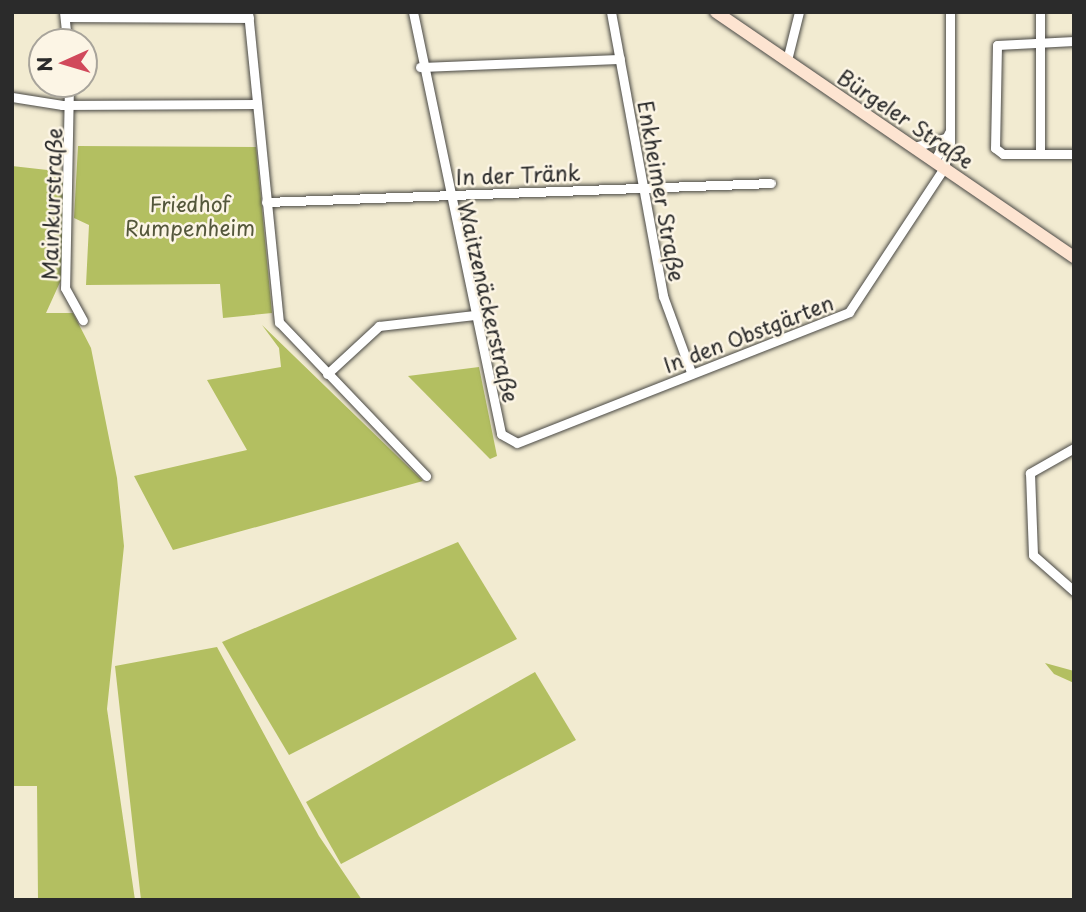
<!DOCTYPE html>
<html>
<head>
<meta charset="utf-8">
<style>
  body { margin:0 }
  #map { position:relative; width:1086px; height:912px; overflow:hidden; background:#f2ebd1; font-family:"Playpen Sans",sans-serif }
  div>[style] { position:absolute }
  .green>* { inset:0; background:#b3bf61 }
  .roads { filter:drop-shadow(0 0 2px #494844) drop-shadow(0 0 2px #494844) }
  .street>* { height:9px; margin:-4.5px; padding:0 4.5px; transform-origin:4.5px; border-radius:4.5px; background:#fff }
  .secondary>* { height:12px; margin:-6px; padding:0 6px; transform-origin:6px; border-radius:6px; background:#fde4d1 }
  span { translate:-50% -50%; white-space:nowrap; text-align:center; line-height:1.15; -webkit-text-stroke:5px #fcf5e5; paint-order:stroke }
  .street-label { font-size:21px; color:#2b2b2b }
  .park-label { font-size:21px; color:#54573b }
  .frame { position:absolute; inset:0; border:14px solid #2b2b2b; pointer-events:none }
  .north { position:absolute; left:28px; top:28px; width:70px; height:70px; box-sizing:border-box; background:#fcf5e5; border:2px solid #a8a49b; border-radius:50%; rotate:266deg; font-size:19px; font-weight:700; line-height:28px; text-align:center; color:#2b2b2b }
  .north::after { content:''; display:block; margin:auto; width:24px; height:32px; background:#d1495b; clip-path:polygon(50% 0,100% 100%,50% 72%,0 100%) }
</style>
</head>
<body>
<div id="map">
  <div class="green">
    <i style="clip-path:polygon(78px 146px,256px 147px,272px 313px,223px 318px,220px 284px,86px 285px,89px 225px,74px 218px)"></i>
    <i style="clip-path:polygon(12px 166px,65px 172px,61px 280px,46px 313px,73px 313px,91px 348px,117px 478px,124px 546px,107px 709px,135px 900px,38px 900px,37px 786px,12px 786px)"></i>
    <i style="clip-path:polygon(262px 325px,423px 481px,173px 550px,134px 476px,247px 450px,207px 380px,281px 367px,279px 348px)"></i>
    <i style="clip-path:polygon(479px 367px,497px 456px,490px 459px,408px 376px)"></i>
    <i style="clip-path:polygon(458px 542px,517px 639px,289px 755px,222px 642px)"></i>
    <i style="clip-path:polygon(217px 647px,319px 836px,362px 900px,141px 900px,115px 666px)"></i>
    <i style="clip-path:polygon(1045px 663px,1074px 671px,1074px 683px,1054px 674px)"></i>
    <i style="clip-path:polygon(535px 672px,576px 740px,341px 864px,306px 802px)"></i>
  </div>
  <div class="roads">
    <div class="street">
      <i style="left:64px;top:12px;width:30px;rotate:84deg"></i>
      <i style="left:248px;top:12px;width:312px;rotate:84.3deg"></i>
      <i style="left:279px;top:322px;width:213px;rotate:46.3deg"></i>
      <i style="left:413px;top:12px;width:431px;rotate:78.2deg"></i>
      <i style="left:501px;top:434px;width:18px;rotate:29deg"></i>
      <i style="left:517px;top:443px;width:357px;rotate:-21.5deg"></i>
      <i style="left:849px;top:312px;width:173px;rotate:-56.6deg"></i>
      <i style="left:944px;top:168px;width:27px;rotate:-77deg"></i>
      <i style="left:950px;top:142px;width:130px;rotate:-90deg"></i>
      <i style="left:611px;top:12px;width:289px;rotate:79.6deg"></i>
      <i style="left:663px;top:296px;width:81px;rotate:69.8deg"></i>
      <i style="left:65px;top:17px;width:184px;rotate:0.3deg"></i>
      <i style="left:1074px;top:41px;width:77px;rotate:177deg"></i>
      <i style="left:997px;top:45px;width:103px;rotate:91.1deg"></i>
      <i style="left:995px;top:148px;width:10px;rotate:37deg"></i>
      <i style="left:1003px;top:154px;width:71px"></i>
      <i style="left:787px;top:60px;width:49px;rotate:-76deg"></i>
      <i style="left:420px;top:67px;width:200px;rotate:-2.3deg"></i>
      <i style="left:69px;top:84px;width:204px;rotate:91.1deg"></i>
      <i style="left:65px;top:288px;width:37px;rotate:61deg"></i>
      <i style="left:12px;top:97px;width:51px;rotate:9.1deg"></i>
      <i style="left:62px;top:105px;width:195px;rotate:-0.3deg"></i>
      <i style="left:914px;top:147px;width:32px;rotate:-16deg"></i>
      <i style="left:1040px;top:154px;width:142px;rotate:-90deg"></i>
      <i style="left:934px;top:162px;width:33px;rotate:-63deg"></i>
      <i style="left:266px;top:202px;width:505px;rotate:-2.15deg"></i>
      <i style="left:327px;top:374px;width:71px;rotate:-42.7deg"></i>
      <i style="left:379px;top:326px;width:96px;rotate:-6.6deg"></i>
      <i style="left:1074px;top:448px;width:51px;rotate:150.4deg"></i>
      <i style="left:1030px;top:473px;width:82px;rotate:87.9deg"></i>
      <i style="left:1033px;top:555px;width:55px;rotate:41.3deg"></i>
    </div>
    <div class="secondary">
      <i style="left:716px;top:12px;width:434px;rotate:34.4deg"></i>
    </div>
  </div>
  <div class="street-label">
    <span style="left:906px;top:118px;rotate:34deg">Bürgeler Straße</span>
    <span style="left:518px;top:174px;rotate:-2deg">In der Tränk</span>
    <span style="left:662px;top:191px;rotate:80deg">Enkheimer Straße</span>
    <span style="left:51px;top:204px;rotate:-88deg">Mainkurstraße</span>
    <span style="left:489px;top:302px;rotate:77deg">Waitzenäckerstraße</span>
    <span style="left:748px;top:333px;rotate:-21deg">In den Obstgärten</span>
  </div>
  <div class="park-label">
    <span style="left:190px;top:215px">Friedhof<br>Rumpenheim</span>
  </div>
  <div class="frame"></div>
  <div class="north">N</div>
</div>
</body>
</html>
